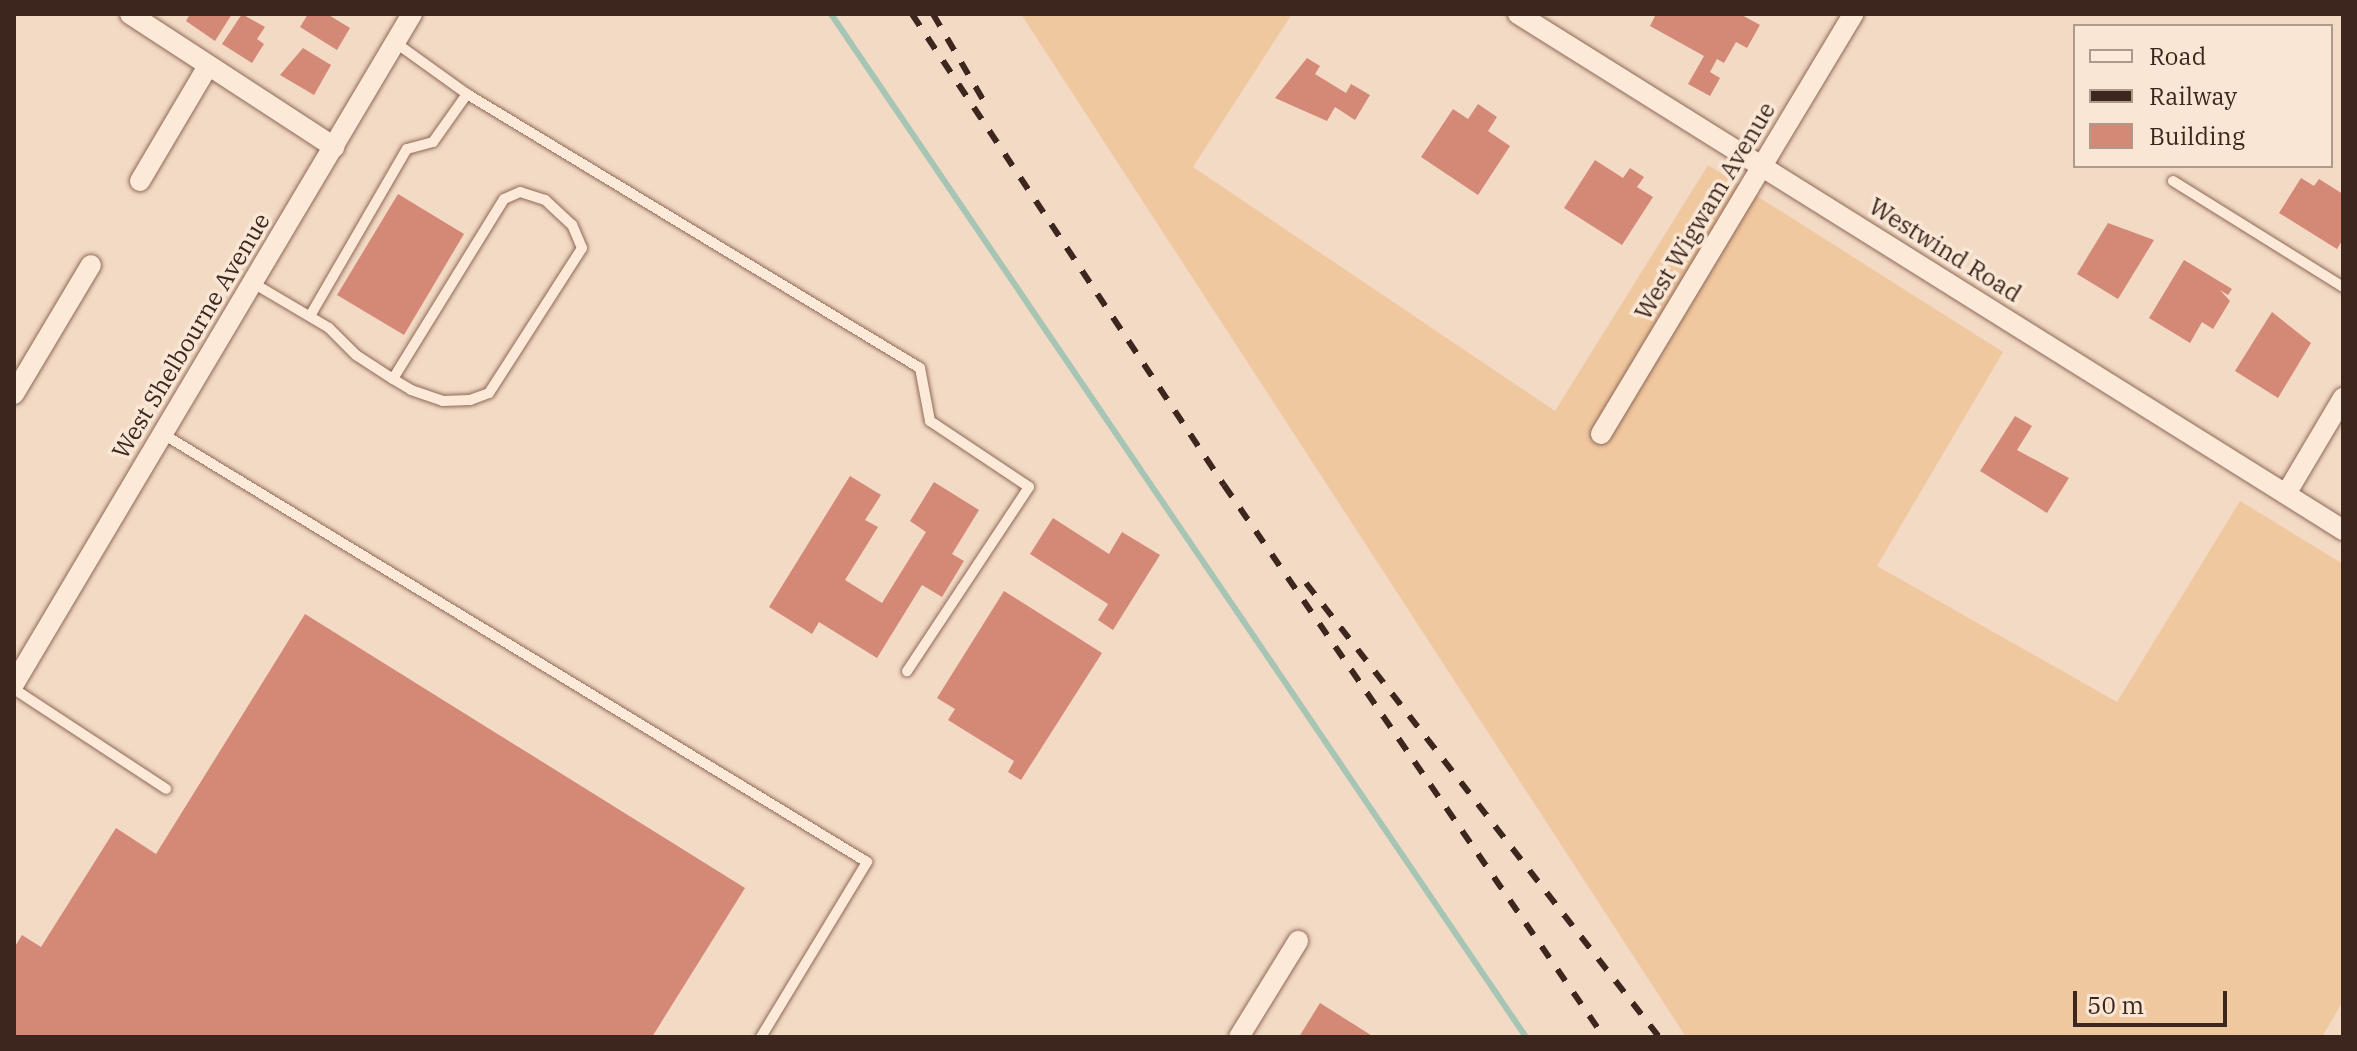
<!DOCTYPE html>
<html>
<head>
<meta charset="utf-8">
<style>
  body { margin:0 }
  #map { position:relative; width:2357px; height:1051px; overflow:hidden; background:#f2dac4; font-family:"IBM Plex Serif",serif }
  div>[style] { position:absolute }
  .sand>* { inset:0; background:#f0c89f }
  .stream>* { height:6px; margin:-3px; padding:0 3px; transform-origin:3px; border-radius:3px; background:#a6c5b5 }
  .building>* { inset:0; background:#d48876 }
  .roads { filter:drop-shadow(0 0 2px #8f6958) drop-shadow(0 0 2px #8f6958) }
  .lane>* { height:10px; margin:-5px; padding:0 5px; transform-origin:5px; border-radius:5px; background:#fce9d8 }
  .street>* { height:20px; margin:-10px; padding:0 10px; transform-origin:10px; border-radius:10px; background:#fce9d8 }
  .rail>* { height:6px; margin-top:-3px; transform-origin:0; background:repeating-linear-gradient(90deg,#3d261e 0 14px,transparent 0 28px) }
  span { translate:-50% -50%; white-space:nowrap; text-align:center; line-height:1.15; -webkit-text-stroke:7px #f9e6d4; paint-order:stroke }
  .street-label { font-size:24px; color:#3d261e }
  .frame { position:absolute; inset:0; border:16px solid #3d261e; pointer-events:none }
  .legend { position:absolute; left:2073px; top:24px; width:260px; height:144px; box-sizing:border-box; background:#f9e6d4; border:2px solid #ae998b; margin:0; padding:10px 14px; list-style:none; font-size:24px; color:#3d261e }
  .legend li { display:flex; align-items:center; gap:16px; height:40px }
  .legend b { width:40px; border:2px solid #ae998b }
  .scale { position:absolute; left:2073px; top:991px; width:154px; height:36px; box-sizing:border-box; border:4px solid #3d261e; border-top:0; padding-left:10px; font-size:24px; line-height:28px; white-space:nowrap; color:#3d261e; -webkit-text-stroke:6px #f9e6d4; paint-order:stroke }
</style>
</head>
<body>
<div id="map">
  <div class="sand">
    <i style="clip-path:polygon(1021px 14px,1292px 14px,1193px 167px,1555px 411px,1708px 165px,2003px 352px,1877px 566px,2117px 702px,2240px 501px,2343px 564px,2343px 1001px,2322px 1037px,1686px 1037px)"></i>
  </div>
  <div class="stream">
    <i style="left:831px;top:14px;width:1237px;rotate:55.81deg"></i>
  </div>
  <div class="building">
    <i style="clip-path:polygon(190px 14px,232px 14px,215px 41px,186px 21px)"></i>
    <i style="clip-path:polygon(242px 14px,265px 27px,257px 39px,264px 44px,252px 63px,222px 44px)"></i>
    <i style="clip-path:polygon(308px 14px,327px 14px,350px 28px,337px 50px,300px 27px)"></i>
    <i style="clip-path:polygon(1656px 14px,1740px 14px,1760px 25px,1747px 48px,1736px 42px,1724px 63px,1717px 59px,1710px 72px,1720px 78px,1710px 96px,1688px 84px,1704px 56px,1650px 26px)"></i>
    <i style="clip-path:polygon(303px 48px,331px 65px,314px 95px,280px 75px)"></i>
    <i style="clip-path:polygon(1307px 58px,1320px 66px,1315px 74px,1346px 93px,1351px 84px,1370px 95px,1355px 120px,1335px 107px,1327px 121px,1275px 98px)"></i>
    <i style="clip-path:polygon(1478px 104px,1497px 117px,1488px 131px,1510px 146px,1478px 195px,1421px 157px,1453px 109px,1468px 119px)"></i>
    <i style="clip-path:polygon(1595px 160px,1623px 178px,1630px 168px,1644px 177px,1637px 187px,1653px 197px,1622px 245px,1564px 208px)"></i>
    <i style="clip-path:polygon(2301px 178px,2314px 186px,2319px 179px,2343px 194px,2343px 239px,2337px 249px,2279px 213px)"></i>
    <i style="clip-path:polygon(398px 194px,464px 234px,404px 335px,337px 295px)"></i>
    <i style="clip-path:polygon(2108px 223px,2154px 240px,2118px 299px,2077px 274px)"></i>
    <i style="clip-path:polygon(2184px 260px,2232px 289px,2228px 295px,2220px 290px,2230px 301px,2213px 329px,2202px 322px,2190px 343px,2149px 318px)"></i>
    <i style="clip-path:polygon(2272px 312px,2311px 343px,2278px 398px,2235px 371px)"></i>
    <i style="clip-path:polygon(2015px 416px,2032px 426px,2017px 450px,2069px 478px,2047px 513px,1980px 471px)"></i>
    <i style="clip-path:polygon(850px 476px,881px 495px,865px 520px,878px 527px,845px 580px,882px 603px,926px 532px,910px 521px,934px 482px,979px 510px,952px 554px,964px 561px,942px 597px,922px 585px,877px 658px,819px 622px,812px 634px,769px 607px)"></i>
    <i style="clip-path:polygon(1053px 518px,1109px 554px,1122px 532px,1160px 555px,1113px 630px,1098px 620px,1108px 604px,1030px 554px)"></i>
    <i style="clip-path:polygon(1004px 591px,1102px 653px,1021px 780px,1008px 772px,1014px 761px,948px 720px,955px 709px,937px 698px)"></i>
    <i style="clip-path:polygon(305px 614px,745px 888px,652px 1037px,14px 1037px,14px 948px,22px 935px,41px 947px,116px 828px,156px 854px)"></i>
    <i style="clip-path:polygon(1320px 1003px,1374px 1037px,1299px 1037px)"></i>
  </div>
  <div class="roads">
    <div class="lane">
      <i style="left:467px;top:94px;width:529px;rotate:31.17deg"></i>
      <i style="left:920px;top:368px;width:54px;rotate:79.3deg"></i>
      <i style="left:930px;top:421px;width:119px;rotate:33.7deg"></i>
      <i style="left:1029px;top:487px;width:221px;rotate:123.5deg"></i>
      <i style="left:2173px;top:181px;width:200px;rotate:31.9deg"></i>
      <i style="left:253px;top:283px;width:88px;rotate:30.6deg"></i>
      <i style="left:329px;top:328px;width:38px;rotate:45deg"></i>
      <i style="left:356px;top:355px;width:44px;rotate:33deg"></i>
      <i style="left:393px;top:379px;width:21px;rotate:31deg"></i>
      <i style="left:411px;top:390px;width:34px;rotate:19deg"></i>
      <i style="left:443px;top:401px;width:27px;rotate:-2deg"></i>
      <i style="left:470px;top:400px;width:20px;rotate:-20deg"></i>
      <i style="left:489px;top:393px;width:172px;rotate:-57.3deg"></i>
      <i style="left:582px;top:248px;width:25px;rotate:-113deg"></i>
      <i style="left:572px;top:225px;width:37px;rotate:-137deg"></i>
      <i style="left:545px;top:200px;width:26px;rotate:-162deg"></i>
      <i style="left:520px;top:192px;width:17px;rotate:156deg"></i>
      <i style="left:504px;top:199px;width:211px;rotate:121.7deg"></i>
      <i style="left:310px;top:316px;width:193px;rotate:-59.9deg"></i>
      <i style="left:407px;top:149px;width:27px;rotate:-15deg"></i>
      <i style="left:433px;top:142px;width:59px;rotate:-54.7deg"></i>
      <i style="left:467px;top:94px;width:87px;rotate:-144.3deg"></i>
      <i style="left:163px;top:434px;width:824px;rotate:31.3deg"></i>
      <i style="left:867px;top:862px;width:205px;rotate:121.2deg"></i>
      <i style="left:14px;top:689px;width:182px;rotate:33.3deg"></i>
    </div>
    <div class="street">
      <i style="left:130px;top:14px;width:244px;rotate:33.1deg"></i>
      <i style="left:1518px;top:14px;width:973px;rotate:32.02deg"></i>
      <i style="left:140px;top:181px;width:134px;rotate:-59.4deg"></i>
      <i style="left:14px;top:394px;width:150px;rotate:-59.2deg"></i>
      <i style="left:1601px;top:434px;width:490px;rotate:-59deg"></i>
      <i style="left:2286px;top:494px;width:112px;rotate:-59.3deg"></i>
      <i style="left:14px;top:684px;width:779px;rotate:-59.29deg"></i>
      <i style="left:1239px;top:1037px;width:113px;rotate:-58.4deg"></i>
    </div>
  </div>
  <div class="rail">
    <i style="left:912px;top:14px;width:565px;rotate:56.48deg"></i>
    <i style="left:1224px;top:485px;width:670px;rotate:55.46deg"></i>
    <i style="left:933px;top:14px;width:103px;rotate:59.7deg"></i>
    <i style="left:1306px;top:583px;width:575px;rotate:52.13deg"></i>
  </div>
  <div class="street-label">
    <span style="left:1705px;top:211px;rotate:-59deg">West Wigwam Avenue</span>
    <span style="left:1945px;top:250px;rotate:32deg">Westwind Road</span>
    <span style="left:191px;top:336px;rotate:-59deg">West Shelbourne Avenue</span>
  </div>
  <div class="frame"></div>
  <ul class="legend">
  <li><b style="height:10px;background:#fce9d8"></b>Road</li>
  <li><b style="height:10px;background:#3d261e"></b>Railway</li>
  <li><b style="height:22px;background:#d48876"></b>Building</li>
  </ul>
  <div class="scale">50 m</div>
</div>
</body>
</html>
